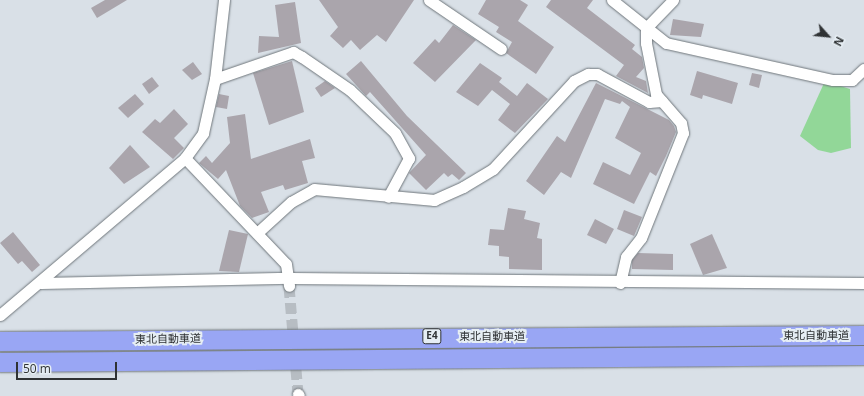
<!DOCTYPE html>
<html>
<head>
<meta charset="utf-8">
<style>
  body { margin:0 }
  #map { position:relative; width:864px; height:396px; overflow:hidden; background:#d9e0e7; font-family:"Open Sans","Noto Sans JP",sans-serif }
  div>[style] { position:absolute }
  .green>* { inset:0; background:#92d798 }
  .building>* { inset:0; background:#aaa5ac }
  .minor-tunnel>* { height:11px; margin-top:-5.5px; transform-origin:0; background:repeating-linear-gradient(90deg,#b7bdc3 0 11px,transparent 0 16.5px) }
  .roads { filter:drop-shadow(0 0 1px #6f767b) drop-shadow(0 0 1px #6f767b) }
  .minor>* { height:11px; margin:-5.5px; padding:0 5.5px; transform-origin:5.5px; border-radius:5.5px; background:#fff }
  .motorway>* { height:19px; margin:-9.5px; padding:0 9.5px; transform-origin:9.5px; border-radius:9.5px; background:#99a6f4 }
  span { translate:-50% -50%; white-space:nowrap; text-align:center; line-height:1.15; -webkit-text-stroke:4px #e6eef4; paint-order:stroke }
  .shield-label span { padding:1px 3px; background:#e6eef4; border:1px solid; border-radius:3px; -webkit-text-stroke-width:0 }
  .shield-label { font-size:10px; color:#2f3234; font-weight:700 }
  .street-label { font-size:11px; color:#2f3234 }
  .north { position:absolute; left:808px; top:16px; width:40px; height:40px; -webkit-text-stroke:3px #e6eef4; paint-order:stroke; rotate:117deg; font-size:11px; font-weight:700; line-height:16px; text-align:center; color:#2f3234 }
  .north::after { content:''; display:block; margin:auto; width:14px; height:18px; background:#2f3234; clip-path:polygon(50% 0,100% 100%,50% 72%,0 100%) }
  .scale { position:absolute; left:16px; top:362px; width:101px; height:18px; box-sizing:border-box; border:2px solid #2f3234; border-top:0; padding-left:5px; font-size:12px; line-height:14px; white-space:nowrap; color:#2f3234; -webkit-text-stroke:3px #e6eef4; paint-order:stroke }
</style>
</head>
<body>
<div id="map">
  <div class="green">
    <i style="clip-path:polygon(825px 81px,850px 89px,851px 148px,831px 153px,818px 150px,800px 136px)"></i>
  </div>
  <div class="building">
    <i style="clip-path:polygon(105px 0,127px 0,97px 18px,91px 8px)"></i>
    <i style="clip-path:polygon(319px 0,414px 0,386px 42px,377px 35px,360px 50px,351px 40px,343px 48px,330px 36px,338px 27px)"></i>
    <i style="clip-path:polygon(486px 0,520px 0,528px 5px,518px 21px,554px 47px,536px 74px,506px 53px,512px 42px,496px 32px,499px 27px,478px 14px)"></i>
    <i style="clip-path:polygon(551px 0,593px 0,587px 8px,635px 45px,632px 49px,642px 57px,644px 68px,636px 77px,646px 81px,648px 93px,616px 76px,624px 65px,546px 7px)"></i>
    <i style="clip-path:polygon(295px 2px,301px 43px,258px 53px,259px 36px,279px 37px,275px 5px)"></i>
    <i style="clip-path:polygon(673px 19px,704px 24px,701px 37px,670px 35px)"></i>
    <i style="clip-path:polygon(453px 25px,476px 40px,435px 82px,413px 63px,435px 39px,439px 43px)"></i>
    <i style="clip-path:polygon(292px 61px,304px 112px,269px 125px,253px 73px)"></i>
    <i style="clip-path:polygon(361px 61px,407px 116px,466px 173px,459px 180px,452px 174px,448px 177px,444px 173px,426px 190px,409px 173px,426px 155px,370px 92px,366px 96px,346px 74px)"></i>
    <i style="clip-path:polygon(193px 62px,202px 74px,192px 80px,182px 70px)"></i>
    <i style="clip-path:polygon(480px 63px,502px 78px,499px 82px,517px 96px,527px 83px,548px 99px,515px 133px,498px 120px,510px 104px,492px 90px,478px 106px,456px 92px)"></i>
    <i style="clip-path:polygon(697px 71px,738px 83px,732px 104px,703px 95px,702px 99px,690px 95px)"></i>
    <i style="clip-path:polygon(752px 73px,762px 75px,759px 88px,749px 85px)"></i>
    <i style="clip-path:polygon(152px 77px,159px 86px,149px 94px,142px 84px)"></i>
    <i style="clip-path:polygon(325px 81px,335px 88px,321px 97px,315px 88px)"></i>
    <i style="clip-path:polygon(596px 83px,669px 120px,674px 126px,676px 132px,666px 156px,656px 176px,650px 172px,634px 204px,593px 184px,603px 162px,630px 175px,641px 153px,615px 138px,630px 107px,622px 101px,620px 104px,605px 99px,571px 178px,561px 172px,544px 195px,526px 181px,557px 136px,565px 142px)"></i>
    <i style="clip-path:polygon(135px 94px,144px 104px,128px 118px,118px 108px)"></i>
    <i style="clip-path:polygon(219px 94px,229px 96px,227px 109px,216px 107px)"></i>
    <i style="clip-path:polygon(174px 109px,188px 124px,174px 138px,184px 148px,173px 159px,142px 132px,155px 119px,160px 123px)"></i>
    <i style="clip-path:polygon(245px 114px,251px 159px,310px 139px,315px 158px,302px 161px,308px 183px,285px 190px,283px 185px,261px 192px,269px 212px,252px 218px,240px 206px,226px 170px,218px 179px,199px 163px,206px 156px,212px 163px,230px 143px,227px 117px)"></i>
    <i style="clip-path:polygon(130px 145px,150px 167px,124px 184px,109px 168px)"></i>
    <i style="clip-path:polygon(508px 208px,526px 211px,524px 219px,540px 223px,537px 238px,542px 239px,542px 270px,509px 269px,509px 257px,499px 256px,499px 246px,488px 245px,490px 229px,504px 230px)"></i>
    <i style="clip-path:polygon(624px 210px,642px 217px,634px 236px,617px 229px)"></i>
    <i style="clip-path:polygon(595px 219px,614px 229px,606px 244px,587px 235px)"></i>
    <i style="clip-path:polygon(229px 230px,248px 234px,239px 272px,219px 271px)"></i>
    <i style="clip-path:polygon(13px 232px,40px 265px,32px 272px,22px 261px,18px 264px,0 243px)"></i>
    <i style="clip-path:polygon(712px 234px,727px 268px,703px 275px,690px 244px)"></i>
    <i style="clip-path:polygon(638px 253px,673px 254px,673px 270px,632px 269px,632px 260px)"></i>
  </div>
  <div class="minor-tunnel">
    <i style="left:289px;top:286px;width:108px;rotate:85.2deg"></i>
  </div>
  <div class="roads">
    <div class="minor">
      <i style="left:429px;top:0;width:87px;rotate:34.2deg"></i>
      <i style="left:612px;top:0;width:69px;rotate:38.5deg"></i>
      <i style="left:666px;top:43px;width:171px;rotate:12.5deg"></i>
      <i style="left:833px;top:80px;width:19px"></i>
      <i style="left:852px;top:80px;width:16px;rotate:-43deg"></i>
      <i style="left:215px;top:79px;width:83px;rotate:-19.1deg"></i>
      <i style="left:293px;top:52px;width:10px;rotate:29deg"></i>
      <i style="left:302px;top:57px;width:58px;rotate:34.5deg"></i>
      <i style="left:350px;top:90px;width:62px;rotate:43.7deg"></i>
      <i style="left:395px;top:133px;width:29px;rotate:61deg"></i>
      <i style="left:409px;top:158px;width:44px;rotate:118.3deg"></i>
      <i style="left:185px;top:158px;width:146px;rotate:46.4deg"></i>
      <i style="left:286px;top:264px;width:22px;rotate:82deg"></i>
      <i style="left:257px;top:233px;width:46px;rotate:-42.4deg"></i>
      <i style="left:291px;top:202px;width:26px;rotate:-29deg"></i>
      <i style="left:314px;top:189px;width:121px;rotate:5.2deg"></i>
      <i style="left:434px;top:200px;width:32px;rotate:-24deg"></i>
      <i style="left:463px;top:187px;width:35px;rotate:-31deg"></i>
      <i style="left:493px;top:169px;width:120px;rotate:-47.4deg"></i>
      <i style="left:574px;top:81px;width:16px;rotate:-27deg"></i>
      <i style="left:588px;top:74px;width:9px"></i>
      <i style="left:597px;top:74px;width:59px;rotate:28.3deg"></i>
      <i style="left:649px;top:102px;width:13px;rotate:-4deg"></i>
      <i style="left:41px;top:283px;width:249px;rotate:-1.2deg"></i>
      <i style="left:290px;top:278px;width:574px;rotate:0.5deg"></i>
      <i style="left:620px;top:283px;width:27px;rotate:-77deg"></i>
      <i style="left:626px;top:257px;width:24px;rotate:-52deg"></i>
      <i style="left:641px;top:238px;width:113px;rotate:-68.2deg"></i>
      <i style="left:683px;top:133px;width:10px;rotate:-101deg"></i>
      <i style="left:681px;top:123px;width:38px;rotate:-131deg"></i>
      <i style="left:656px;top:94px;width:52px;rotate:-101.1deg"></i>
      <i style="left:646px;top:43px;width:15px;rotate:-90deg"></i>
      <i style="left:646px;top:28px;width:39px;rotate:-46deg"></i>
      <i style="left:0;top:315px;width:243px;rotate:-40.3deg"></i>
      <i style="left:185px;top:158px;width:31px;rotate:-54deg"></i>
      <i style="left:203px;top:133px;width:55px;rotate:-77.5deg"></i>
      <i style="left:215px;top:79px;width:80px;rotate:-83.5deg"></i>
      <i style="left:298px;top:394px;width:2px;rotate:63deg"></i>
    </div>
    <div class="motorway">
      <i style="left:0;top:341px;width:864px;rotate:-0.4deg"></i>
      <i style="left:0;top:362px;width:864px;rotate:-0.46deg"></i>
    </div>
  </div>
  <div class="shield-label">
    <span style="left:432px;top:336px">E4</span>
  </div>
  <div class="street-label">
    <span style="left:816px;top:335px">東北自動車道</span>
    <span style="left:492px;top:336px">東北自動車道</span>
    <span style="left:168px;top:339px;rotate:-1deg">東北自動車道</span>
  </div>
  <div class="north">N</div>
  <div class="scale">50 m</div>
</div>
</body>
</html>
